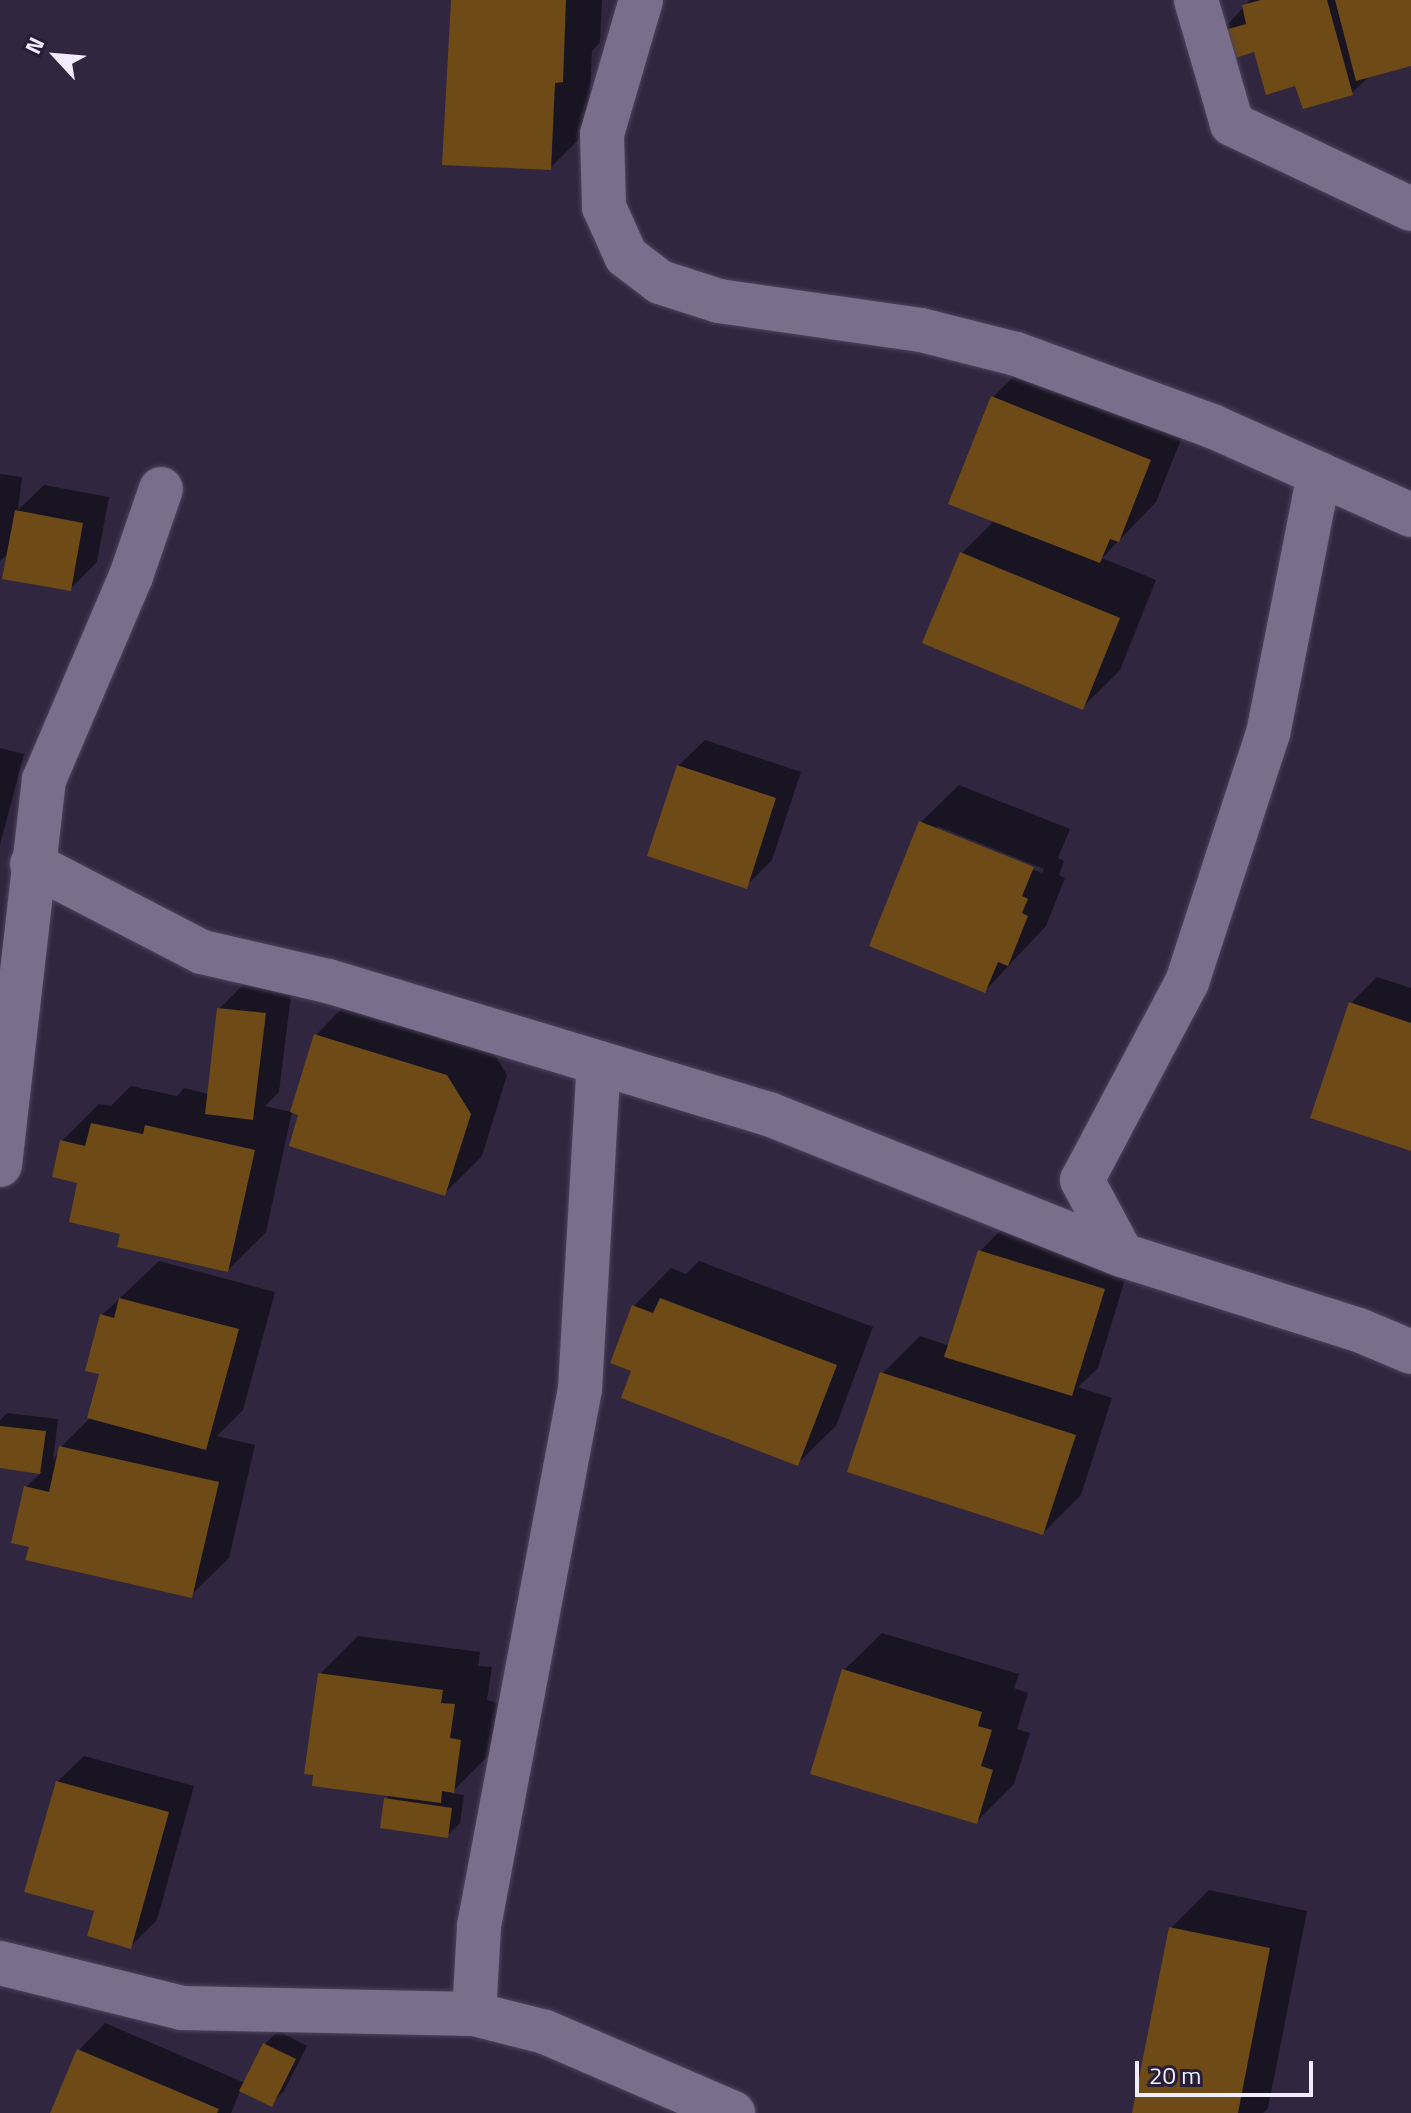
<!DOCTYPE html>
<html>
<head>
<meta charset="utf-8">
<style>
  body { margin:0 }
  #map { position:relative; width:1411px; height:2113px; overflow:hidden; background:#302640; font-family:"Titillium Web",sans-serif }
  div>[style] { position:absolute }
  .shadow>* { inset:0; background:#0007 }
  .building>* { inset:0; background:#6d4a16 }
  .roads { filter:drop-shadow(0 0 2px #4c445a) drop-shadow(0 0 2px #4c445a) }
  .minor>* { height:44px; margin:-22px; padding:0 22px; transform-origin:22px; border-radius:22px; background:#796f8d }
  span { translate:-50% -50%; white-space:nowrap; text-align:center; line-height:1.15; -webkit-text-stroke:8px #261d36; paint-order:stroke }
  .north { position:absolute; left:16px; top:16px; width:80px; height:80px; -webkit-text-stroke:6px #261d36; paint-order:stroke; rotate:296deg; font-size:22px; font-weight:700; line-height:32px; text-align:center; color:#f2edfe }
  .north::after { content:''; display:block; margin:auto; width:28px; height:36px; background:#f2edfe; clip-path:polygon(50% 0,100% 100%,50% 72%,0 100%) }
  .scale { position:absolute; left:1135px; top:2061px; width:178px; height:36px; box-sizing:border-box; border:4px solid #f2edfe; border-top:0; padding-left:10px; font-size:24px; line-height:28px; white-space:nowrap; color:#f2edfe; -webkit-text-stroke:6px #261d36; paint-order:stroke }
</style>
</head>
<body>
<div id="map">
  <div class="shadow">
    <i style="clip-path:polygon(453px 0,602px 0,600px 42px,592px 51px,588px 130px,550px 168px)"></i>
    <i style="clip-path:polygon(1250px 0,1411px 0,1411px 64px,1371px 75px,1352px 93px,1297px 84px,1256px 49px,1220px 33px)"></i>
    <i style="clip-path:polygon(1031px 359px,1188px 422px,1156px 502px,1102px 558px,1156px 580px,1120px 670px,1082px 708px,962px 553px,995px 520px,993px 397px)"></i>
    <i style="clip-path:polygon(0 474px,22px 477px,18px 510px,44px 485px,109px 497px,97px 562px,70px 589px,10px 552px,0 561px)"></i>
    <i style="clip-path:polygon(705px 740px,801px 772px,772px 860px,746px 886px,678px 766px)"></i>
    <i style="clip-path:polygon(0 748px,24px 754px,0 845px)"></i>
    <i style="clip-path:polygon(evenodd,959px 785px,1070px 829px,1058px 858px,1064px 861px,1059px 875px,1065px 878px,1046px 926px,985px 991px,921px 822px,959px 785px,937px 826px,1044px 869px,1042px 873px,937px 831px,937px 826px)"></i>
    <i style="clip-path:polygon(1377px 977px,1411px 988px,1411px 1149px,1351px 1003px)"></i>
    <i style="clip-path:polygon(246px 982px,292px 987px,279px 1092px,265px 1106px,292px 1112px,266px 1232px,228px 1270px,122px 1233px,80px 1181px,62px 1141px,99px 1104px,111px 1106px,131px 1086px,177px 1096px,184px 1088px,209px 1094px,219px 1009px)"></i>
    <i style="clip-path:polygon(353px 997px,485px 1038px,507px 1075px,482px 1156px,444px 1194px,316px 1035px)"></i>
    <i style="clip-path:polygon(1006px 1225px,1130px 1263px,1098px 1368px,1078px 1387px,1112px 1398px,1081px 1495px,1043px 1533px,882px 1374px,920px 1336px,950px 1346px,980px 1251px)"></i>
    <i style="clip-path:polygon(159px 1261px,275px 1292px,243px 1410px,217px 1436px,255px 1445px,229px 1558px,191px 1595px,31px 1546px,26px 1487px,42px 1472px,0 1466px,0 1420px,7px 1413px,58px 1419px,53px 1461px,61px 1447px,91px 1417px,101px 1373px,102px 1315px)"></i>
    <i style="clip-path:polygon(699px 1261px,873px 1327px,836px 1426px,798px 1463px,634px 1370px,634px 1306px,671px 1268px,686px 1274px)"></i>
    <i style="clip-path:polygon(882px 1633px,1019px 1674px,1014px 1688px,1028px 1693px,1017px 1729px,1030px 1733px,1014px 1784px,976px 1822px,844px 1670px)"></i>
    <i style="clip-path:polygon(358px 1636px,480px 1652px,478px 1666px,492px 1667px,487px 1700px,498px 1703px,491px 1753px,451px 1793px,464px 1795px,460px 1823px,447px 1836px,386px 1799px,390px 1794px,320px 1674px)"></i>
    <i style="clip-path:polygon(84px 1756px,194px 1786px,157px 1920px,131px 1946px,96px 1909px,57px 1782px)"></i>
    <i style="clip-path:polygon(1209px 1890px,1307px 1911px,1268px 2108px,1263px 2113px,1134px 2113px,1171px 1928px)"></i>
    <i style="clip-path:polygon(105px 2023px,245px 2083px,265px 2044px,278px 2031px,307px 2046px,284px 2091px,271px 2104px,241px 2089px,231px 2113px,52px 2113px,79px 2050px)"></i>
  </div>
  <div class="building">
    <i style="clip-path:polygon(451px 0,566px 0,563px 82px,555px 83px,551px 170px,442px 165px)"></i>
    <i style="clip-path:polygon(1261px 0,1327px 0,1353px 95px,1303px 109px,1295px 86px,1266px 95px,1254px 52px,1226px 61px,1218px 32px,1246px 24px,1242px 5px)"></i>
    <i style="clip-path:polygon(1335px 0,1411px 0,1411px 66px,1356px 81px)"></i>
    <i style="clip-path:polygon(991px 396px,1151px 460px,1119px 542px,1110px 539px,1100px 563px,948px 504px)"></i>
    <i style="clip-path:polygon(15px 510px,83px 523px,71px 591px,2px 579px)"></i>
    <i style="clip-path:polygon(960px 552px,1120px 618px,1083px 710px,922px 643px)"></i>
    <i style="clip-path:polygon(677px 765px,776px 798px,747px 889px,647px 856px)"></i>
    <i style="clip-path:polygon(919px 821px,1034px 867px,1022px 896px,1028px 899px,1022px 913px,1028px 916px,1008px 966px,998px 962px,985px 993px,869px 946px)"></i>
    <i style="clip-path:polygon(1349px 1002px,1411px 1023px,1411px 1151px,1310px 1118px)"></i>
    <i style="clip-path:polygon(217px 1008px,266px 1013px,253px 1120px,205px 1114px)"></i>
    <i style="clip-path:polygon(314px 1034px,447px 1075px,471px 1114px,445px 1196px,289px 1146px,298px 1115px,290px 1112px)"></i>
    <i style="clip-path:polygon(91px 1123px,143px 1134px,145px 1125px,255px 1150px,228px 1272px,117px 1247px,120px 1234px,69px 1222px,77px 1183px,52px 1177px,60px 1140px,85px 1146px)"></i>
    <i style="clip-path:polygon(978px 1250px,1105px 1289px,1072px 1396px,944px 1357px)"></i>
    <i style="clip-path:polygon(119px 1298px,239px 1329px,206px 1450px,87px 1418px,99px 1374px,85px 1371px,100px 1314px,114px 1318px)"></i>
    <i style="clip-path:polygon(660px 1298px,837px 1365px,798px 1466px,621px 1398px,631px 1371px,610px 1363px,632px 1305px,653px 1313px)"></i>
    <i style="clip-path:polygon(880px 1372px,1076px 1435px,1043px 1535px,847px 1472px)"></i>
    <i style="clip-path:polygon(0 1426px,46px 1431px,40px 1474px,0 1468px)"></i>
    <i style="clip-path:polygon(59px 1446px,219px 1482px,192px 1598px,25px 1560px,29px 1547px,11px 1543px,24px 1486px,49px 1492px)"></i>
    <i style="clip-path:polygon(842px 1669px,982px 1712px,978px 1726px,992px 1730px,981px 1766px,993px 1770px,977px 1824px,810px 1774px)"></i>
    <i style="clip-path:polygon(318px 1673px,443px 1690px,441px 1703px,455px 1704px,450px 1738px,461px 1740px,454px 1793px,442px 1791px,441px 1803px,312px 1786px,313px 1775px,304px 1774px)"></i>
    <i style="clip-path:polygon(56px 1781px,169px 1812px,131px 1949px,87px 1936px,94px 1911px,24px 1892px)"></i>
    <i style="clip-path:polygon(384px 1798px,452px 1808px,448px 1838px,380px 1828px)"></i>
    <i style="clip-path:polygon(1169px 1927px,1270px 1948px,1238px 2113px,1132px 2113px)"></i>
    <i style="clip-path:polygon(263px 2043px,296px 2059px,272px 2107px,239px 2091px)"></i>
    <i style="clip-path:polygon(77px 2049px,219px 2109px,217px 2113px,50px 2113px)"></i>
  </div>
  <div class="roads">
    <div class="minor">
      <i style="left:641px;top:0;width:140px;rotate:106.2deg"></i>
      <i style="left:602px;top:134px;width:73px;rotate:88.4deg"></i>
      <i style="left:604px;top:207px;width:54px;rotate:65.8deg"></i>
      <i style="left:626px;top:256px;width:43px;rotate:37.4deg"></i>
      <i style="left:660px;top:282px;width:62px;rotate:17.9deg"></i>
      <i style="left:719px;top:301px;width:204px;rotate:8.2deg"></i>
      <i style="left:921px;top:330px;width:98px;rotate:14.2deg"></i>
      <i style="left:1016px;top:354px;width:209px;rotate:20.2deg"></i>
      <i style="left:1212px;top:426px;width:218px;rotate:24.1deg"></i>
      <i style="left:1196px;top:0;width:129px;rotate:73.8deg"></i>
      <i style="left:1232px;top:124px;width:198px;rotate:25.4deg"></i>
      <i style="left:1319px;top:474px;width:264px;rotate:101.1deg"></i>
      <i style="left:1268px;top:733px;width:262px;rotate:108deg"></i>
      <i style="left:1187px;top:982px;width:224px;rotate:117.9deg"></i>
      <i style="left:1082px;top:1180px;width:85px;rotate:61.9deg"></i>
      <i style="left:1122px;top:1255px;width:249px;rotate:17.6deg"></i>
      <i style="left:1359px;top:1330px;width:56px;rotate:22.9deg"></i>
      <i style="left:32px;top:864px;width:191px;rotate:27.4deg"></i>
      <i style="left:202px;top:952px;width:129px;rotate:13deg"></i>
      <i style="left:328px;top:981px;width:461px;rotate:16.8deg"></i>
      <i style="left:769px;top:1114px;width:380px;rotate:21.8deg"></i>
      <i style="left:0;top:1165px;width:388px;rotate:-83.5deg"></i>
      <i style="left:44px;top:780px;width:222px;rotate:-66.9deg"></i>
      <i style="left:131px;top:576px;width:92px;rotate:-71deg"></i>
      <i style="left:0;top:1963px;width:187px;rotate:13.9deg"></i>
      <i style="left:182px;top:2008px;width:292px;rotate:1.2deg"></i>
      <i style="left:474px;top:2014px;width:73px;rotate:14.2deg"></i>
      <i style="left:545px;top:2032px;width:205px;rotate:23.3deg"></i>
      <i style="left:474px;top:2014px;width:88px;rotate:-86.7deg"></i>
      <i style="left:479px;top:1926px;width:546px;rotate:-79.35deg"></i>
      <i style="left:580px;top:1389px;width:326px;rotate:-86.7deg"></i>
    </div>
  </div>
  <div class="north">N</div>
  <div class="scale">20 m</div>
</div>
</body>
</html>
